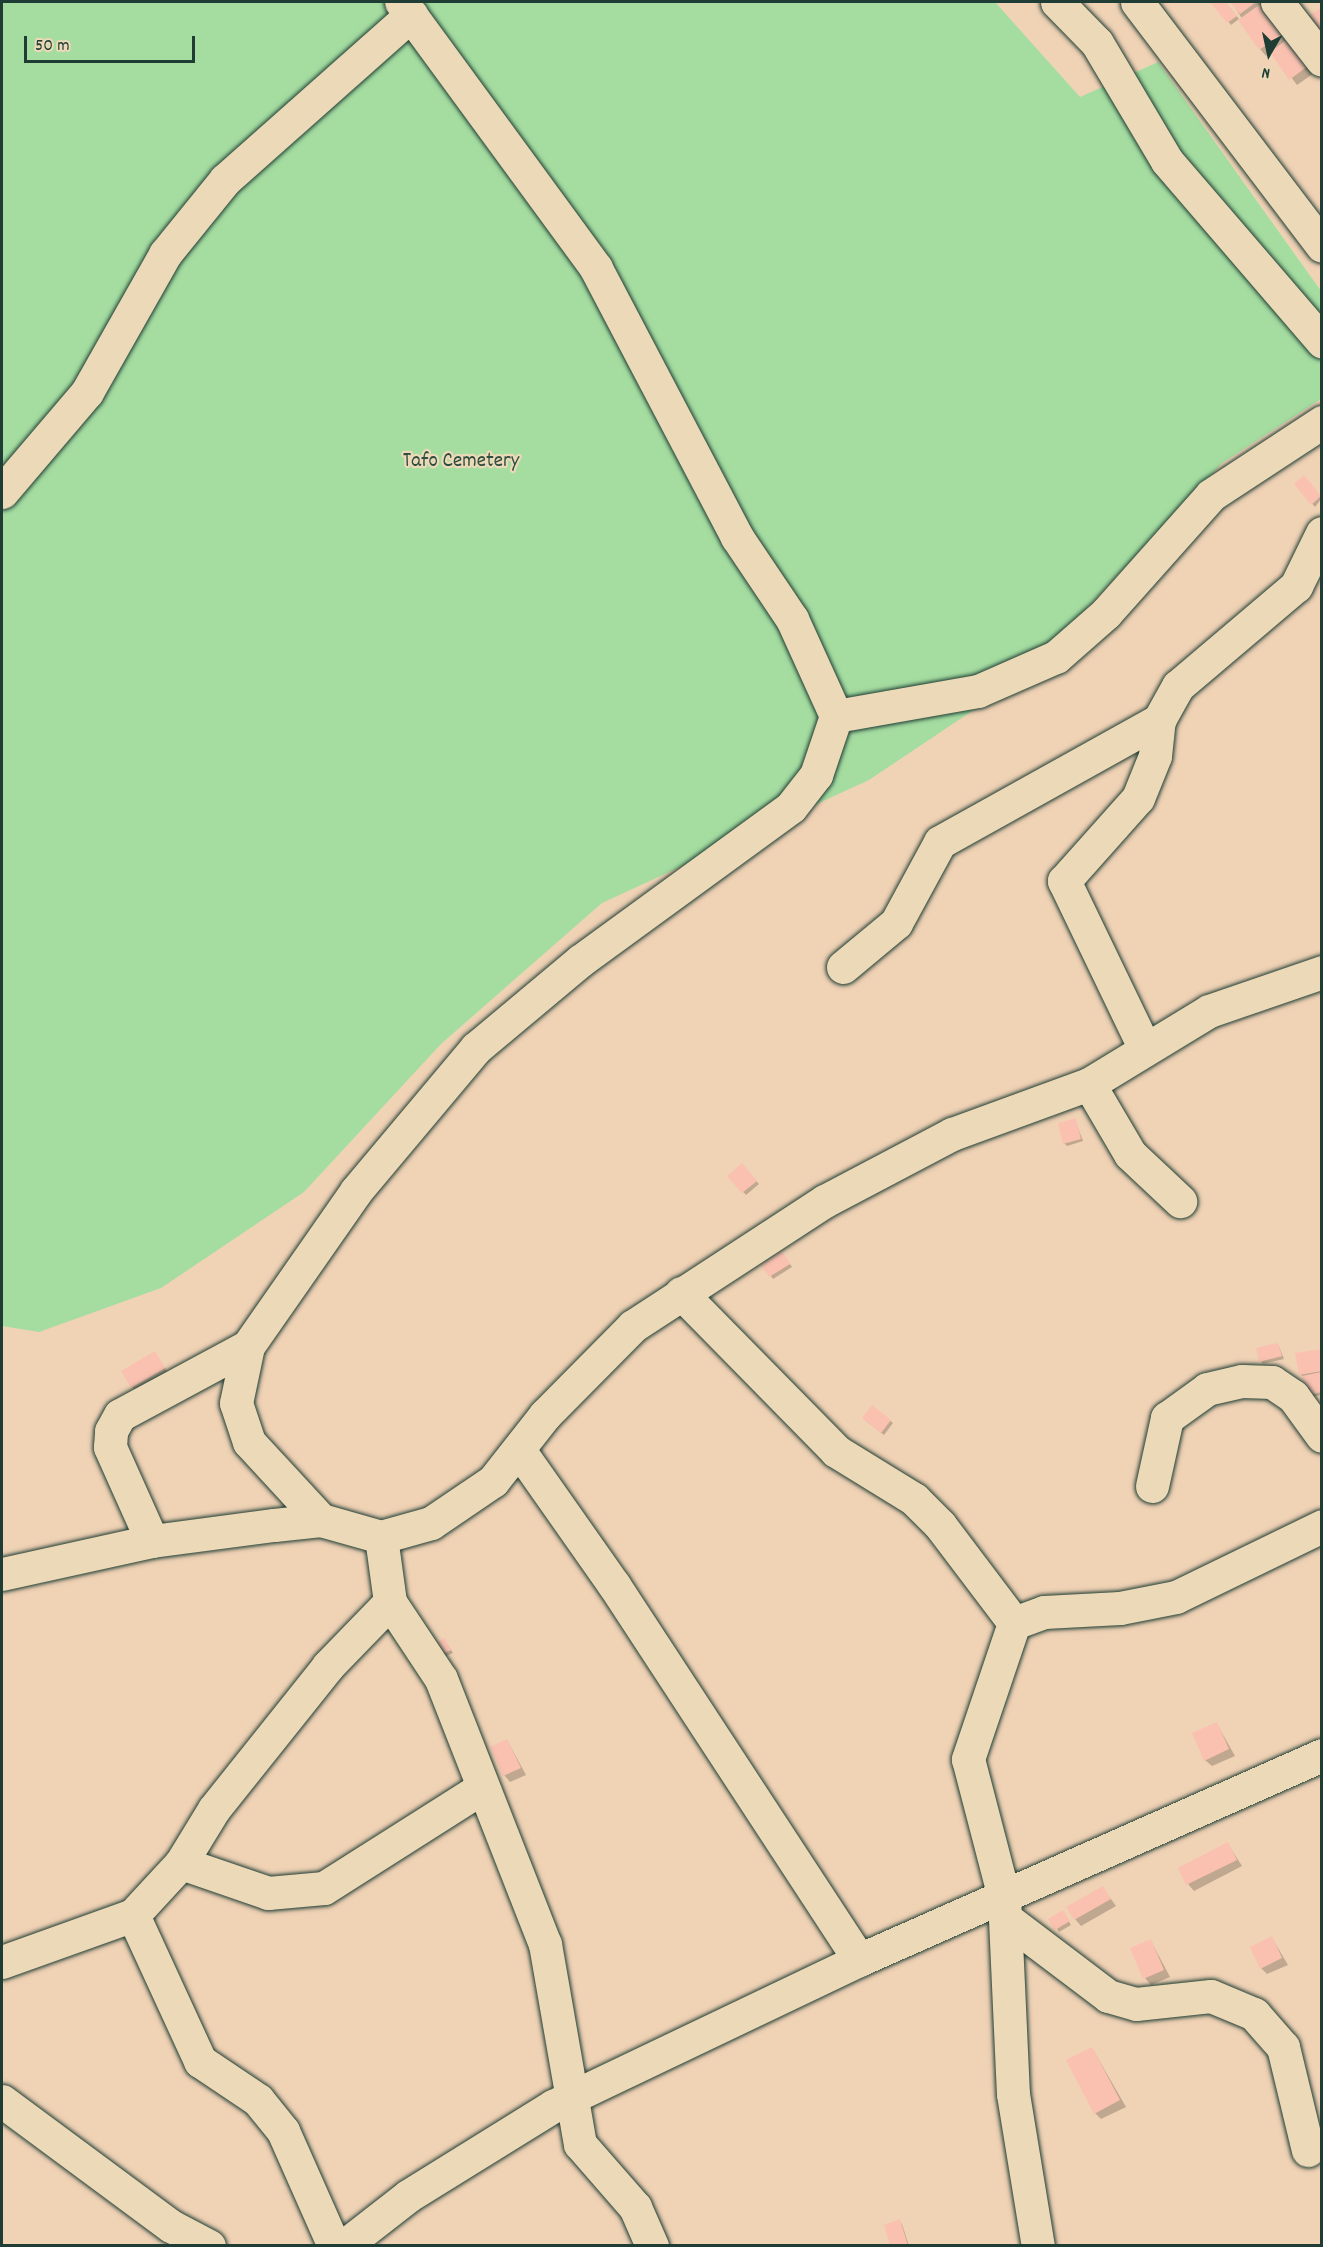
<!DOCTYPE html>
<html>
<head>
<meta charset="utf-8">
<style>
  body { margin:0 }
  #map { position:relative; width:1323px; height:2247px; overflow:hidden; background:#ecd9b7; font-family:Dekko,sans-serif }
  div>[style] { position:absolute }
  .built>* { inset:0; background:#f0d2b5 }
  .green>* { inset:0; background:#a5dda1 }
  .shadow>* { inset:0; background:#0003 }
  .building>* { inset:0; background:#fac1b0 }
  .roads { filter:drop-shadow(0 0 2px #1f3d34) drop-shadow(0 0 2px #1f3d34) }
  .minor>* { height:33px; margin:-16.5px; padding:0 16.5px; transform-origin:16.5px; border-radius:16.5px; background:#ecd9b7 }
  span { translate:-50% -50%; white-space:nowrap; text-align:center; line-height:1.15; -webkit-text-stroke:4.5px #ecd9b7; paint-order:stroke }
  .park-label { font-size:21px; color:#2c4d3f }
  .frame { position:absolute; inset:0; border:3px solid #1f3d34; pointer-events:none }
  .north { position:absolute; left:1239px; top:24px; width:60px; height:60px; -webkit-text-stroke:4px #ecd9b7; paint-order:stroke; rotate:189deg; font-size:16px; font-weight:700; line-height:24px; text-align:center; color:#1f3d34 }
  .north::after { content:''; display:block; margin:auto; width:21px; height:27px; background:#1f3d34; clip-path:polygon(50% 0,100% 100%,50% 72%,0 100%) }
  .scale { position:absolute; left:24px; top:36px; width:171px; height:27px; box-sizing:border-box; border:3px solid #1f3d34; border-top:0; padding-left:8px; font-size:18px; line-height:21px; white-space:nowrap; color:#1f3d34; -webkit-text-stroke:4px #ecd9b7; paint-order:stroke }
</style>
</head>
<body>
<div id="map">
  <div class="built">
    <i style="clip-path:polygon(995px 2px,1321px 2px,1321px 291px,1159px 62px,1080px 97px)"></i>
    <i style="clip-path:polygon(1321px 399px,1321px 2245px,2px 2245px,2px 1326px,39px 1332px,304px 1192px,441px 1044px,602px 903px,869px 780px,1023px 677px,1222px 463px)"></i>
  </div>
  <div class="green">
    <i style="clip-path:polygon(2px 2px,995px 2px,1080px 97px,1158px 62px,1321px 291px,1321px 399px,1222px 463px,1023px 677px,869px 780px,602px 903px,441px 1044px,304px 1192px,161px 1288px,39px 1332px,2px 1326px)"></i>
  </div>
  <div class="shadow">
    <i style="clip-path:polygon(1212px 2px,1225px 2px,1239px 19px,1231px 25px)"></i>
    <i style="clip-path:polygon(1232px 2px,1261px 2px,1314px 73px,1297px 85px,1272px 52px,1266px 56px,1260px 49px)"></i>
    <i style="clip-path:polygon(1307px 480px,1322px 498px,1315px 507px,1296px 484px)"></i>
    <i style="clip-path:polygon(1075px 1120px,1083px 1141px,1067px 1146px,1064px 1143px)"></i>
    <i style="clip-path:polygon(742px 1165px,759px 1184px,746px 1195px,729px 1176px)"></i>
    <i style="clip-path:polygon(784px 1256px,792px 1267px,773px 1279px,763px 1265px)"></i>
    <i style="clip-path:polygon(1278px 1344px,1284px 1359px,1263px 1364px,1261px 1361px)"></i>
    <i style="clip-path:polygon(1322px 1350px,1322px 1395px,1311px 1397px,1301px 1374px)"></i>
    <i style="clip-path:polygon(154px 1353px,170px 1375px,138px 1394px,132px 1387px)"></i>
    <i style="clip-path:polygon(873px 1407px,893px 1423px,884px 1435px,866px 1421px)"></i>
    <i style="clip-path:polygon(445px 1640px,453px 1653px,444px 1657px,436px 1645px)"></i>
    <i style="clip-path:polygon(1217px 1724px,1235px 1756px,1212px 1766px,1205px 1760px)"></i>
    <i style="clip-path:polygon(507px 1740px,526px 1775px,510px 1782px,504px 1775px)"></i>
    <i style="clip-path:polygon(1228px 1844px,1242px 1866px,1194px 1891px,1188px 1884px)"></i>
    <i style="clip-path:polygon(1103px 1888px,1116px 1906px,1081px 1926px,1075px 1919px)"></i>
    <i style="clip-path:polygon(1065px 1915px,1071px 1925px,1059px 1932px,1051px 1919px)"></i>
    <i style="clip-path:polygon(1272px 1938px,1288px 1965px,1267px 1974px,1261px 1968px)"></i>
    <i style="clip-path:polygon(1151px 1941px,1170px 1977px,1151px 1985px,1145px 1978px)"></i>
    <i style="clip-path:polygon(1092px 2048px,1126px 2107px,1101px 2119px,1095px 2113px)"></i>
    <i style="clip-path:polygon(899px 2221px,902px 2224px,909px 2246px,892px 2246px)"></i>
  </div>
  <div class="building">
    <i style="clip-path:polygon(1210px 2px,1226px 2px,1237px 16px,1227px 23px)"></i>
    <i style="clip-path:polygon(1230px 2px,1256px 2px,1240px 14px)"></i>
    <i style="clip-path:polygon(1262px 3px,1283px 34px,1259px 50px,1238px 20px)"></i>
    <i style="clip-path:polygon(1322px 7px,1322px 37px,1307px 17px)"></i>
    <i style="clip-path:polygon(1289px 38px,1308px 66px,1289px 80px,1270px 52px)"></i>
    <i style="clip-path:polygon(1304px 475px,1321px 496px,1311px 505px,1294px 484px)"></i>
    <i style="clip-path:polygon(1076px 1118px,1081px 1139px,1063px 1144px,1058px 1123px)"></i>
    <i style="clip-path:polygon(742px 1163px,757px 1181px,742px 1193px,727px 1176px)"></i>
    <i style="clip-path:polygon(782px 1251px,790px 1264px,769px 1277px,761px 1265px)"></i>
    <i style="clip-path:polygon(1278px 1343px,1282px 1356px,1259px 1362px,1256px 1348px)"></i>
    <i style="clip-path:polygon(1322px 1349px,1322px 1371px,1299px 1375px,1295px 1353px)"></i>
    <i style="clip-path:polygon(155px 1351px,165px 1368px,131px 1388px,121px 1371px)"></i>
    <i style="clip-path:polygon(1322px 1372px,1322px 1392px,1307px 1395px,1302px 1376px)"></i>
    <i style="clip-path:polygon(872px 1405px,891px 1420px,881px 1433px,862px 1418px)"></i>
    <i style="clip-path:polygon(445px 1638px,451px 1650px,440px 1655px,434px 1644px)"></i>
    <i style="clip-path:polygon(1217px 1722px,1229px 1749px,1204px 1761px,1192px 1733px)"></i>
    <i style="clip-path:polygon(507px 1739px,521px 1768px,503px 1776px,490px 1747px)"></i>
    <i style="clip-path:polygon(1228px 1842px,1237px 1860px,1186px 1885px,1178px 1868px)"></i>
    <i style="clip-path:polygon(1103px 1886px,1111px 1899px,1074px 1920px,1066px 1907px)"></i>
    <i style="clip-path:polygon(1063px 1910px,1070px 1921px,1055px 1930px,1048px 1919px)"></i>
    <i style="clip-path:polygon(1272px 1936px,1282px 1958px,1260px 1969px,1250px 1947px)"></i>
    <i style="clip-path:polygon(1151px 1939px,1164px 1970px,1143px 1979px,1130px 1948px)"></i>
    <i style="clip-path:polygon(1092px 2047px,1120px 2100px,1094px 2114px,1066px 2060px)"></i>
    <i style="clip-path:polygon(900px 2219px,908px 2246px,890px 2246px,884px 2225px)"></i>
  </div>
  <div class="roads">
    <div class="minor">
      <i style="left:1057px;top:2px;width:57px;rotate:45.7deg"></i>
      <i style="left:1097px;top:43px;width:137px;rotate:59.3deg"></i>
      <i style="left:1167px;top:161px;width:238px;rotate:49.3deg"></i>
      <i style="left:1137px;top:2px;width:306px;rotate:52.8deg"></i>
      <i style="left:1277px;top:2px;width:73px;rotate:52.2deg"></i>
      <i style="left:2px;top:492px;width:131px;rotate:-49.6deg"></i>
      <i style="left:87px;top:392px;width:159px;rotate:-60.5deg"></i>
      <i style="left:165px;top:254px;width:95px;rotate:-51deg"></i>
      <i style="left:225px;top:180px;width:249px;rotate:-41.6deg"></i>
      <i style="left:836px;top:716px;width:144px;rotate:-10deg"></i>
      <i style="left:978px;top:691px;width:85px;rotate:-23.6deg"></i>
      <i style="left:1056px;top:657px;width:67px;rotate:-41.3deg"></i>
      <i style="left:1106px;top:613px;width:158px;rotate:-48.3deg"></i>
      <i style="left:1211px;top:495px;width:133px;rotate:-33.3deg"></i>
      <i style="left:843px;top:967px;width:69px;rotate:-39.7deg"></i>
      <i style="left:896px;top:923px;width:92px;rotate:-61.5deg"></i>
      <i style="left:940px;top:842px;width:251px;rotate:-29.1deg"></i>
      <i style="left:1145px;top:1049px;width:187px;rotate:-115.7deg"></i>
      <i style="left:1064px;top:881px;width:111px;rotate:-48.3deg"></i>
      <i style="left:1138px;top:798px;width:45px;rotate:-68deg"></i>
      <i style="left:1155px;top:756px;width:36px;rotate:-84deg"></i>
      <i style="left:1159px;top:720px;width:39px;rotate:-61deg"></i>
      <i style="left:1178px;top:686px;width:155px;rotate:-40.3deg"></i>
      <i style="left:1296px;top:586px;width:59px;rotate:-63.9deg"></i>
      <i style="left:1089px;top:1084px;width:81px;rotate:59.6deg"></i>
      <i style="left:1130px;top:1154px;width:69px;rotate:43.2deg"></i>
      <i style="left:681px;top:1293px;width:221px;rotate:45.5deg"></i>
      <i style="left:836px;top:1451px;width:92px;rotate:31.6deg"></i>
      <i style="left:914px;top:1499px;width:37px;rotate:45deg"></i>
      <i style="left:940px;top:1525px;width:123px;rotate:52.9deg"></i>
      <i style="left:519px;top:1450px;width:165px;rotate:54.9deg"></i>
      <i style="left:614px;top:1585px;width:448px;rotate:56.8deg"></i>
      <i style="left:1152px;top:1486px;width:70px;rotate:-77.6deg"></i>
      <i style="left:1167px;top:1418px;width:49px;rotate:-35.9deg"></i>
      <i style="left:1207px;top:1389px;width:36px;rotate:-13deg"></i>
      <i style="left:1242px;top:1381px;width:30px;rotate:2deg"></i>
      <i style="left:1272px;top:1382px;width:25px;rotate:34deg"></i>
      <i style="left:1293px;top:1396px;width:49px;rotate:54.1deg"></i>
      <i style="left:321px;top:1520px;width:106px;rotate:-132.7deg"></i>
      <i style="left:249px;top:1442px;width:41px;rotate:-108.4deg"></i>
      <i style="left:236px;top:1403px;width:58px;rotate:-78.1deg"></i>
      <i style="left:248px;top:1346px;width:189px;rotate:-55.1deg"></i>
      <i style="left:356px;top:1191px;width:187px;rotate:-50deg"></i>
      <i style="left:476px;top:1048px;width:136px;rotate:-39.9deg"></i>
      <i style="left:580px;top:961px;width:261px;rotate:-36.1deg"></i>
      <i style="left:791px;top:807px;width:41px;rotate:-52deg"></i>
      <i style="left:816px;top:775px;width:62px;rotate:-71.3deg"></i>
      <i style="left:836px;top:716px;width:107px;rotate:-114.4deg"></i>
      <i style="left:792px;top:619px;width:99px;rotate:-123.9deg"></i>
      <i style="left:737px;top:537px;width:304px;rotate:-117.7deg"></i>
      <i style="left:596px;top:268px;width:330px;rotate:-126.2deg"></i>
      <i style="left:381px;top:1537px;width:66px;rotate:82.1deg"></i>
      <i style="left:390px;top:1602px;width:92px;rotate:56.5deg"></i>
      <i style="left:441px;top:1679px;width:285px;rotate:68.6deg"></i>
      <i style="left:545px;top:1944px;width:203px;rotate:80.1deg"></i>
      <i style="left:580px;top:2144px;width:84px;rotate:48.9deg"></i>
      <i style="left:635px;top:2207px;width:43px;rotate:66.4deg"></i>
      <i style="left:152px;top:1541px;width:103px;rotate:-114.1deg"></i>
      <i style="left:110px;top:1447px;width:16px;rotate:-86deg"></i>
      <i style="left:111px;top:1431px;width:18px;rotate:-61deg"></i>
      <i style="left:120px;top:1415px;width:145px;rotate:-28.3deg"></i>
      <i style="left:2px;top:1574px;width:154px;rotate:-12.4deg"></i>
      <i style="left:152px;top:1541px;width:123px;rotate:-7.5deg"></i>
      <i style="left:274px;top:1525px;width:47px;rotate:-6.1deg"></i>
      <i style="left:321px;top:1520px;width:62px;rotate:15.8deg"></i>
      <i style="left:381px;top:1537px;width:52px;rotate:-15.6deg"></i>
      <i style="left:431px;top:1523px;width:75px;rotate:-34.1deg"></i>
      <i style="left:493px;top:1481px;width:84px;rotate:-51.8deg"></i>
      <i style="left:545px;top:1415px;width:125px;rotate:-45.3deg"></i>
      <i style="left:633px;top:1326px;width:229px;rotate:-33.1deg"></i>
      <i style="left:825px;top:1201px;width:144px;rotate:-27.8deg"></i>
      <i style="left:952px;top:1134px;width:146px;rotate:-20.1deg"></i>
      <i style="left:1089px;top:1084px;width:140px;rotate:-31.3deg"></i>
      <i style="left:1209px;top:1011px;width:120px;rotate:-19deg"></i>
      <i style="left:1014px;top:1623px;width:144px;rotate:108.7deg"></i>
      <i style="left:968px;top:1759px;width:143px;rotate:75.4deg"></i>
      <i style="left:1004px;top:1897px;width:197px;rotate:87.4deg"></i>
      <i style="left:1013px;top:2094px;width:154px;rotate:80.7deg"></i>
      <i style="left:1014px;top:1623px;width:32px;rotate:-20deg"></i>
      <i style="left:1044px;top:1612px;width:76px;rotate:-3deg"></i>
      <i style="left:1120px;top:1608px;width:57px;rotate:-11.1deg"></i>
      <i style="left:1176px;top:1597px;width:162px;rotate:-25.9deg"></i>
      <i style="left:181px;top:1863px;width:92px;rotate:19deg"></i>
      <i style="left:268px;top:1893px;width:56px;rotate:-5.1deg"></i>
      <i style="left:324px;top:1888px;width:185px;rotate:-32.4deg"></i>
      <i style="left:133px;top:1915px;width:161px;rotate:65.3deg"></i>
      <i style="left:200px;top:2061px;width:70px;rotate:33.9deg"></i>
      <i style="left:258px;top:2100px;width:40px;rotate:51deg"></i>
      <i style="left:283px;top:2131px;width:126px;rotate:66.1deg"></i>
      <i style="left:1005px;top:1918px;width:129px;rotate:37.1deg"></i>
      <i style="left:1108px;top:1996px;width:29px;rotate:16deg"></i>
      <i style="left:1136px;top:2004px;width:75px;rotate:-6.1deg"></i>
      <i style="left:1211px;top:1996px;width:47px;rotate:22.7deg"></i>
      <i style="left:1254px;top:2014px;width:44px;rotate:48.7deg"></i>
      <i style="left:1283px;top:2047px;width:106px;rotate:76.4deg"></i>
      <i style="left:2px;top:1962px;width:139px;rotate:-19.7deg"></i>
      <i style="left:133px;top:1915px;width:71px;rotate:-47.3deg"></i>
      <i style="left:181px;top:1863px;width:63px;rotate:-58.6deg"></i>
      <i style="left:214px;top:1809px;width:183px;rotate:-51.4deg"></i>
      <i style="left:328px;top:1666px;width:89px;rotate:-45.9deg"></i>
      <i style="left:2px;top:2101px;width:210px;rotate:36.5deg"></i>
      <i style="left:171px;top:2226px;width:43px;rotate:27.8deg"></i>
      <i style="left:344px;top:2246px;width:81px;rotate:-38deg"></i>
      <i style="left:408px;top:2196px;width:171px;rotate:-31.8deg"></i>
      <i style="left:553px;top:2106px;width:339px;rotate:-25.5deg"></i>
      <i style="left:859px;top:1960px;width:506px;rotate:-23.88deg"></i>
    </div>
  </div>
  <div class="park-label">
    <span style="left:461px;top:462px">Tafo Cemetery</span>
  </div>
  <div class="frame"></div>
  <div class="north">N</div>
  <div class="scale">50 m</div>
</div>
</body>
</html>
